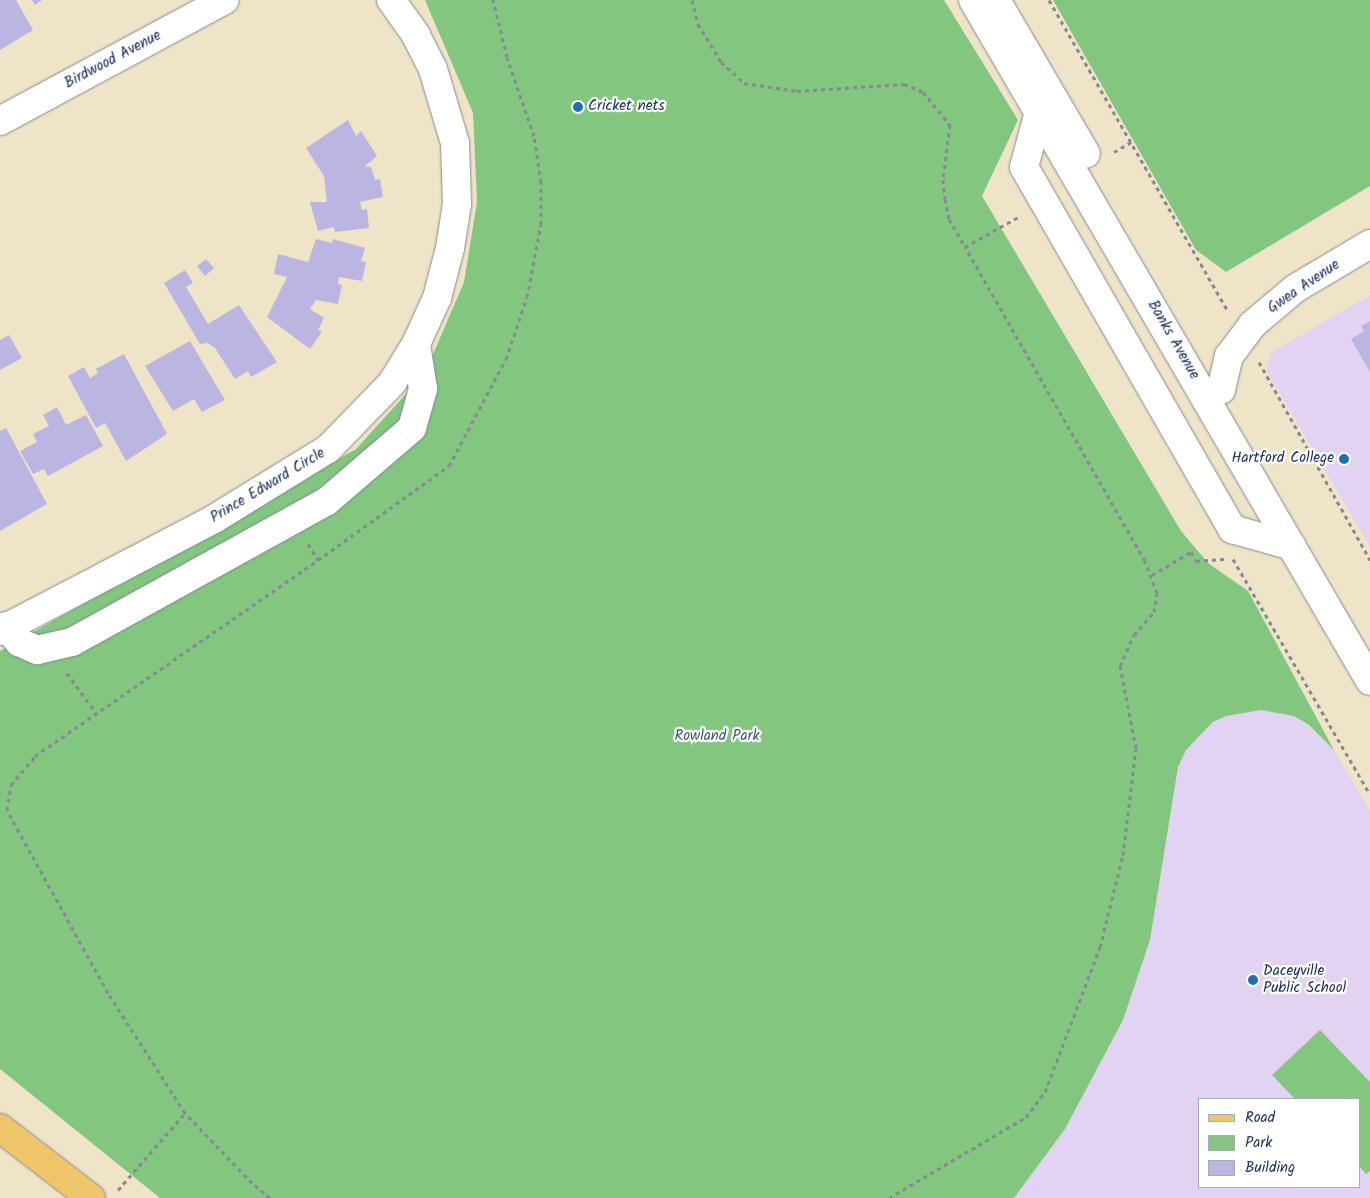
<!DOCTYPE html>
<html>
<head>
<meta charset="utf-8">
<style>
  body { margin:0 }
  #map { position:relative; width:1370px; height:1198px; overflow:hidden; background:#efe4c7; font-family:Kalam,sans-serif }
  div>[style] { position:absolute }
  .built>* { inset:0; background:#e3d3f2 }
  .green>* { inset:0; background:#82c680 }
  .building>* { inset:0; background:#bbb6e1 }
  .path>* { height:3px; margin-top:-1.5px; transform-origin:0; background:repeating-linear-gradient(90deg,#858a92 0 4px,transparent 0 8px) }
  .roads { filter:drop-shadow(0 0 1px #858a92) drop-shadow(0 0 1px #858a92) }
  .minor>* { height:28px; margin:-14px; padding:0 14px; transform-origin:14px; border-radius:14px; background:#fff }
  .major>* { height:28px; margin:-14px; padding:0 14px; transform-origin:14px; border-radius:14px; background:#eec569 }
  .dots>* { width:14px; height:14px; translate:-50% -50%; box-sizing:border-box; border:2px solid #fff; border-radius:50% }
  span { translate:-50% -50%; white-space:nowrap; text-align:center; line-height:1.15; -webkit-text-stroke:4.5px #fff; paint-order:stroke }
  .street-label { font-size:15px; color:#1b2f5e }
  .poi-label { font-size:15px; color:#1b2f5e }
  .left { translate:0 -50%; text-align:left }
  .right { translate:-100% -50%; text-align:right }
  .park-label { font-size:15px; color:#3a5c68 }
  .legend { position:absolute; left:1198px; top:1098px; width:162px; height:90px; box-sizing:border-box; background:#fff; border:1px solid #a4acbf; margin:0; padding:6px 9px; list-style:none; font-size:15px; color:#1b2f5e }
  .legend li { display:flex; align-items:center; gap:10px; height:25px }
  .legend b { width:25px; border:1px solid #a4acbf }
</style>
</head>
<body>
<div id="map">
  <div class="built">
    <i style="clip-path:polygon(1370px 295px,1370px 547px,1266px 370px,1272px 352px)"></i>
    <i style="clip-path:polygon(evenodd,1260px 710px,1294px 716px,1321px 736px,1334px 750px,1370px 811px,1370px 1198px,1014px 1198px,1065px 1129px,1123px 1020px,1150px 940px,1178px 767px,1186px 750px,1213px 722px,1226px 716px,1260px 710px,1199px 1099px,1359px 1099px,1359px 1187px,1199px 1187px,1199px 1099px)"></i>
  </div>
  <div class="green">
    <i style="clip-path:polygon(425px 0,944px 0,1018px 120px,982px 196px,1181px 531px,1208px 563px,1248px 591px,1334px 750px,1309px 725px,1294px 716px,1261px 710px,1226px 716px,1213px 722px,1186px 750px,1178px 767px,1150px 940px,1123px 1020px,1065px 1129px,1014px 1198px,160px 1198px,0 1069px,0 651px,356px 449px,425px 373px,464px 282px,477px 202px,473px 113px)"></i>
    <i style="clip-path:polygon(1053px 0,1370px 0,1370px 186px,1226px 272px,1196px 250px)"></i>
    <i style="clip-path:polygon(1320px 1030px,1370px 1082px,1370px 1171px,1366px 1174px,1359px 1166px,1359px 1099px,1295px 1099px,1272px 1075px)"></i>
  </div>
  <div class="building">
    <i style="clip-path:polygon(0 0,16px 0,33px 30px,0 50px)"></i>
    <i style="clip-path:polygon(32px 0,42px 0,35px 5px)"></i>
    <i style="clip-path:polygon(348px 120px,356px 136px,361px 131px,377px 156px,365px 166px,371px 167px,375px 180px,380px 179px,383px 197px,360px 202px,362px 210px,367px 209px,369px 228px,335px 232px,334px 227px,318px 231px,310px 202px,327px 202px,324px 176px,306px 148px)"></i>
    <i style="clip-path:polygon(316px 239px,332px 243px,333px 239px,365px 248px,361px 261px,366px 262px,362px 281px,339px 277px,338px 284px,342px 285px,338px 304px,316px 300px,310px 309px,324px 318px,318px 330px,322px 332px,310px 349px,267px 317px,287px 277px,274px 274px,278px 254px,308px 262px)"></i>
    <i style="clip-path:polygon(206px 259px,214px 268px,205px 276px,197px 266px)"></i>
    <i style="clip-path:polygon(185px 270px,193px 283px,186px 287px,208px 324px,239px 305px,277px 362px,251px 377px,248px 371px,235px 379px,215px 348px,208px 343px,200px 344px,164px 283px)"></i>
    <i style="clip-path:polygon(1370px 321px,1370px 372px,1351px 339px,1364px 331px,1361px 326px)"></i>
    <i style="clip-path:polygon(9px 335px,22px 358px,0 370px,0 340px)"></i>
    <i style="clip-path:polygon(190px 341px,225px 400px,202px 412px,194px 399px,173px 411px,145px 366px)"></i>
    <i style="clip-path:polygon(124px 354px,167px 434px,126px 461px,105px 423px,96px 428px,68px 376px,84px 367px,90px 378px,98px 373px,96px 369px)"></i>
    <i style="clip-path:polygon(57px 407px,66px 425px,86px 415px,103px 446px,48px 476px,44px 469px,33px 474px,20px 451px,37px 442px,33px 434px,49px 426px,43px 415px)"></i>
    <i style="clip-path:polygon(6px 428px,47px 504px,0 531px,0 431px)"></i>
  </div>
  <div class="path">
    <i style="left:692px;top:0;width:25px;rotate:76deg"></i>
    <i style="left:698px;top:24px;width:44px;rotate:58.8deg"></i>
    <i style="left:721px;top:62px;width:31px;rotate:42deg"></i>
    <i style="left:744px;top:83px;width:54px;rotate:8.6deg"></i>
    <i style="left:797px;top:91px;width:107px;rotate:-3.7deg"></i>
    <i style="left:904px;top:84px;width:21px;rotate:23deg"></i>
    <i style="left:923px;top:92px;width:43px;rotate:50.7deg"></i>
    <i style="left:950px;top:125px;width:55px;rotate:97.3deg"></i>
    <i style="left:943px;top:180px;width:19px;rotate:84deg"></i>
    <i style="left:945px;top:199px;width:20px;rotate:79deg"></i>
    <i style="left:949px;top:219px;width:32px;rotate:60deg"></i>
    <i style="left:965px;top:247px;width:63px;rotate:-29.4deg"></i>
    <i style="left:1049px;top:0;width:359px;rotate:60.1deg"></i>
    <i style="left:1114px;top:152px;width:20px;rotate:-30deg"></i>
    <i style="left:1259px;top:362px;width:227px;rotate:60.7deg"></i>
    <i style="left:308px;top:544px;width:19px;rotate:58deg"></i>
    <i style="left:318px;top:560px;width:161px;rotate:-35.7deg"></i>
    <i style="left:449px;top:466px;width:121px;rotate:-62deg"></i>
    <i style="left:506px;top:359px;width:65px;rotate:-71.3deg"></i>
    <i style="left:527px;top:297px;width:74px;rotate:-79.1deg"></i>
    <i style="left:541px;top:224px;width:42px;rotate:-90deg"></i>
    <i style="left:541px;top:182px;width:47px;rotate:-98.7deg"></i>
    <i style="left:534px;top:136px;width:83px;rotate:-108.9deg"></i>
    <i style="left:507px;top:57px;width:59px;rotate:-103.8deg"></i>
    <i style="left:1233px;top:559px;width:272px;rotate:59.8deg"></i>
    <i style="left:1152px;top:575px;width:45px;rotate:-30.5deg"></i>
    <i style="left:1191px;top:552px;width:10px;rotate:61deg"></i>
    <i style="left:1196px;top:561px;width:31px;rotate:-4deg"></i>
    <i style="left:67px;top:673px;width:49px;rotate:54.1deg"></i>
    <i style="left:118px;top:1190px;width:102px;rotate:-49deg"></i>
    <i style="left:270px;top:1198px;width:23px;rotate:-140deg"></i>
    <i style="left:252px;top:1183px;width:97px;rotate:-133.7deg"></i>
    <i style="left:185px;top:1113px;width:143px;rotate:-122.7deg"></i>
    <i style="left:108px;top:993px;width:209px;rotate:-118.9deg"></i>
    <i style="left:7px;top:810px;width:25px;rotate:-81deg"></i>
    <i style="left:11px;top:785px;width:38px;rotate:-50deg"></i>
    <i style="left:35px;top:756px;width:344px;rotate:-34.7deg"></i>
    <i style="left:889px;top:1198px;width:159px;rotate:-30.6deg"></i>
    <i style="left:1026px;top:1117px;width:31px;rotate:-53deg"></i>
    <i style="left:1045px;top:1092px;width:155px;rotate:-69.2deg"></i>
    <i style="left:1100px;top:947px;width:95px;rotate:-76deg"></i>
    <i style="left:1123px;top:855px;width:108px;rotate:-83.1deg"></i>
    <i style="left:1136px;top:748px;width:84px;rotate:-101deg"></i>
    <i style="left:1120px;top:666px;width:34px;rotate:-66deg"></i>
    <i style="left:1134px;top:635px;width:30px;rotate:-49deg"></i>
    <i style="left:1154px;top:612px;width:19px;rotate:-81deg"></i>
    <i style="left:1157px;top:593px;width:34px;rotate:-111deg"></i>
    <i style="left:1145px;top:561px;width:362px;rotate:-119.8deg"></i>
  </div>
  <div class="roads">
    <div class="minor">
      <i style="left:973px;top:0;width:788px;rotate:59.76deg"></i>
      <i style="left:996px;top:0;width:178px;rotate:59.7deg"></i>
      <i style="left:1039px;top:112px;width:57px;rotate:105.3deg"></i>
      <i style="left:1024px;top:167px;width:418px;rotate:60.1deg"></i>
      <i style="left:1232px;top:529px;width:62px;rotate:15.8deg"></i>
      <i style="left:0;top:121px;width:255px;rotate:-28.3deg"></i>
      <i style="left:1221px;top:390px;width:35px;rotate:-77deg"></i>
      <i style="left:1229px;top:356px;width:39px;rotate:-53deg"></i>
      <i style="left:1252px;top:325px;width:57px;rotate:-40.1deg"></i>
      <i style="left:1296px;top:288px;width:86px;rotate:-30.7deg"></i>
      <i style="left:6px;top:626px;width:21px;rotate:51deg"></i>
      <i style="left:19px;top:642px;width:20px;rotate:24deg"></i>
      <i style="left:37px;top:650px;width:36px;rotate:-13deg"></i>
      <i style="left:72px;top:642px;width:290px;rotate:-28.9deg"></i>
      <i style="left:326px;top:502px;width:113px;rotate:-40.7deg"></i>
      <i style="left:412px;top:428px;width:41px;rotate:-74.2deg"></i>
      <i style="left:423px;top:389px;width:46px;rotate:-98.8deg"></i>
      <i style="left:0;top:631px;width:242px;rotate:-27.6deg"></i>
      <i style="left:214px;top:519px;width:134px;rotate:-31.6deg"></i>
      <i style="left:328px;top:449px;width:92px;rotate:-45.9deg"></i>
      <i style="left:392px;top:383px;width:46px;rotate:-58.4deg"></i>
      <i style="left:416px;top:344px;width:51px;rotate:-65.5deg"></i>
      <i style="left:437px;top:298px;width:52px;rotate:-75.4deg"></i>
      <i style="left:450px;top:248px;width:45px;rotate:-81deg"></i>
      <i style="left:457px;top:204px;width:61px;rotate:-91.9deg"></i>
      <i style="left:455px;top:143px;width:77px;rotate:-106.6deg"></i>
      <i style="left:433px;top:69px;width:38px;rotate:-117deg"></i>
      <i style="left:416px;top:35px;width:43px;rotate:-125.5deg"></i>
    </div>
    <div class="major">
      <i style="left:0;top:1128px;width:115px;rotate:37.6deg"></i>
    </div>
  </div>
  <div class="dots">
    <i style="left:578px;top:107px;background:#1f6fb2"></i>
    <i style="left:1344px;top:459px;background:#1f6fb2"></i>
    <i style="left:1253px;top:980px;background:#1f6fb2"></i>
  </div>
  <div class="street-label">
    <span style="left:113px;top:60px;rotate:-28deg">Birdwood Avenue</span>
    <span style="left:1304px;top:287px;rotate:-34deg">Gwea Avenue</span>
    <span style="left:1173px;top:340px;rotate:60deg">Banks Avenue</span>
    <span style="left:268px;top:486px;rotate:-31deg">Prince Edward Circle</span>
  </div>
  <div class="poi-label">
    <span class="left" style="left:588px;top:107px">Cricket nets</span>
    <span class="right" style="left:1334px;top:459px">Hartford College</span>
    <span class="left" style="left:1263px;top:980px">Daceyville<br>Public School</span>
  </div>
  <div class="park-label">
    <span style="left:717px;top:737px">Rowland Park</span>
  </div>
  <ul class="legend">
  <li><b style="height:6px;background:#eec569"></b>Road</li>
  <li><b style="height:14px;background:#82c680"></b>Park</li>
  <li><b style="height:14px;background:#bbb6e1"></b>Building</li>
  </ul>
</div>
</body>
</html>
